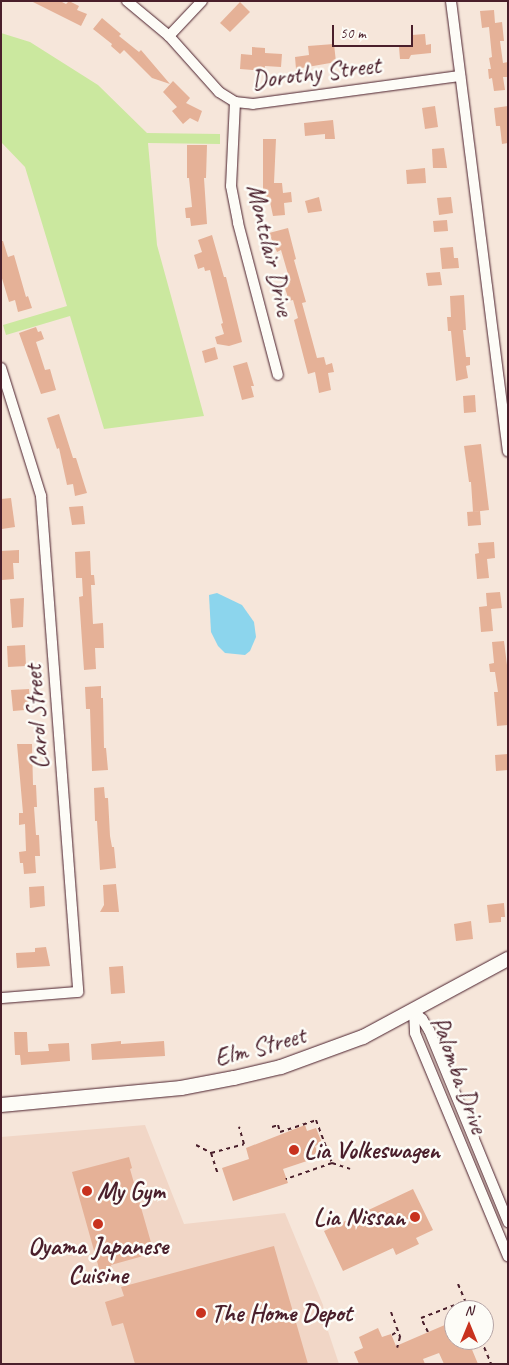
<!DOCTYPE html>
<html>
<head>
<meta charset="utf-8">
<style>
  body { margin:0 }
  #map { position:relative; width:509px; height:1365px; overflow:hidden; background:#f6e6da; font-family:Caveat,sans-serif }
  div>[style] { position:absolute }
  .built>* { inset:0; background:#f1d6c6 }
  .green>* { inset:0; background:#cbe89f }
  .water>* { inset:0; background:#8cd5ed }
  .building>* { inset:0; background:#e5b197 }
  .path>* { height:2px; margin-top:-1px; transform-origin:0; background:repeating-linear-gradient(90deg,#4a1f2b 0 4px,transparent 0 8px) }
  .roads { filter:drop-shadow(0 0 1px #4a1f2b) drop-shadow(0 0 1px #4a1f2b) }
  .street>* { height:10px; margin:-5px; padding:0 5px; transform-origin:5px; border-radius:5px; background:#fdfcf7 }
  .secondary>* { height:14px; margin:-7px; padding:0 7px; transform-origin:7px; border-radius:7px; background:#fdfcf7 }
  .dots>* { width:14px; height:14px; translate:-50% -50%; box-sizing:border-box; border:2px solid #fdfcf7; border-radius:50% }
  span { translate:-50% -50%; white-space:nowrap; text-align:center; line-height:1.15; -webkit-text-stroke:5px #fdfcf7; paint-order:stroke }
  .street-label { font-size:25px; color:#4a1f2b }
  .poi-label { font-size:25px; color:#4a1f2b; font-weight:700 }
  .left { translate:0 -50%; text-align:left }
  .right { translate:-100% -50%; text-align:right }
  .frame { position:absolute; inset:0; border:2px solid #4a1f2b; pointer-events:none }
  .north { position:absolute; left:444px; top:1300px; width:50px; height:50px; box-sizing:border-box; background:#fdfcf7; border:1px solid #b5a4a5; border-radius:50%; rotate:0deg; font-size:14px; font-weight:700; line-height:20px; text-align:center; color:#4a1f2b }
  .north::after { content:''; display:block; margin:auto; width:18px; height:22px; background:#c8321e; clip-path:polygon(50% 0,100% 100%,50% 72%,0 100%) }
  .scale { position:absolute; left:332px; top:25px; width:81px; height:22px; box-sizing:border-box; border:2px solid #4a1f2b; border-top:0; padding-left:6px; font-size:15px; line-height:18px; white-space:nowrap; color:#4a1f2b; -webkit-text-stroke:4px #fdfcf7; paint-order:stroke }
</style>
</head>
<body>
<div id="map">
  <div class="built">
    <i style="clip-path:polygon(145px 1125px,184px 1224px,285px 1213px,323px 1305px,326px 1325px,339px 1364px,1px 1364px,1px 1137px)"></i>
  </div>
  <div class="green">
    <i style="clip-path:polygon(1px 33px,30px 42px,98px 85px,147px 133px,220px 134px,220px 144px,148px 143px,157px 245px,204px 416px,104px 429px,70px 316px,6px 335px,3px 325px,67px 306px,25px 167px,1px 142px)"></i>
  </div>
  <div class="water">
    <i style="clip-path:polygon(217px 593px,242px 605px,254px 622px,256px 637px,250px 651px,245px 655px,225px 653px,218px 646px,211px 632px,209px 595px)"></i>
  </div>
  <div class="building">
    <i style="clip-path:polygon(31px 1px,60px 1px,66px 4px,69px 1px,79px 6px,77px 10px,87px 14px,81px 26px)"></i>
    <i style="clip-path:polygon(240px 2px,250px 12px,230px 32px,220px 23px)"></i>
    <i style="clip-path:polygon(494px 10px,495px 23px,502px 22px,504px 41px,500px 41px,503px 63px,508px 62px,508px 77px,503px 77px,505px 90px,494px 91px,492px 78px,489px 79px,488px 69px,491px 69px,489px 58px,492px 57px,489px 27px,482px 28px,480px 11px)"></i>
    <i style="clip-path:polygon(102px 18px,121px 34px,119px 36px,139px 52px,141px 50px,170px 84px,152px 78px,124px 50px,120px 54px,111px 46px,112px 44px,93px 29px)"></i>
    <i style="clip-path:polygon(425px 34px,426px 45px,431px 44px,431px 53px,411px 55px,409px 59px,400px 59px,399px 47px,413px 46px,412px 35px)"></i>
    <i style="clip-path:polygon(334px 44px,336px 62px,296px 69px,295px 57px,309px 55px,308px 46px)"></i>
    <i style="clip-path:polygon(252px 47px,265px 48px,265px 53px,282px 54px,281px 67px,265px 66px,264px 71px,240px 69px,241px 54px,252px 55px)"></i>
    <i style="clip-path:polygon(173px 81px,190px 98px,186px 103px,202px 111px,198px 122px,190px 118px,183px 124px,172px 111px,177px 107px,163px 92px)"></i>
    <i style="clip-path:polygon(435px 106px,438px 127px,425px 129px,422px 108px)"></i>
    <i style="clip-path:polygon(508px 106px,508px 143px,502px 144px,500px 126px,496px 126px,494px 108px)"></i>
    <i style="clip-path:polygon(333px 120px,335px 139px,325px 139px,325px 134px,305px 136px,304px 123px)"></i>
    <i style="clip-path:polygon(263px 139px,276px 139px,274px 183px,282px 183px,283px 193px,291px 192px,292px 202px,284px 203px,285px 215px,273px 216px,269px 197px,263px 198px)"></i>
    <i style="clip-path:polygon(187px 145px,207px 145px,206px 178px,204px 178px,207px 224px,191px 226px,190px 218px,186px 218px,185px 208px,192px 207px,189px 178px,187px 178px)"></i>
    <i style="clip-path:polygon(444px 148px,447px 168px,433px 168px,432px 149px)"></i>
    <i style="clip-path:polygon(425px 168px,426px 183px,407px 184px,406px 170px)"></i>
    <i style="clip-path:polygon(319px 197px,322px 211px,308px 213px,305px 201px)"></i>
    <i style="clip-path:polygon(451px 197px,453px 213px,439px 215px,437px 198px)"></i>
    <i style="clip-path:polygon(447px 220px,448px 231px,434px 232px,433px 221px)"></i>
    <i style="clip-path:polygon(288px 228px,296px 259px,294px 260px,306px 302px,302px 303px,317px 358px,324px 357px,326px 365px,332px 363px,334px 372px,328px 373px,331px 390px,319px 393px,315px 372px,308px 374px,294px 320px,298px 318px,293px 300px,289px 301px,285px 288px,288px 287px,285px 274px,288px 274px,281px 250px,277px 252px,269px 233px)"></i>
    <i style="clip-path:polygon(212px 235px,224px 277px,226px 277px,242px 342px,229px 346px,217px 344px,215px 337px,224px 334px,221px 324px,223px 323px,210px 270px,205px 271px,204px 267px,198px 269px,194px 255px,202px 252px,198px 240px)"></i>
    <i style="clip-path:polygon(1px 241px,3px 241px,8px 257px,14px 255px,26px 297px,28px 296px,32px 308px,18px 312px,15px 300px,9px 302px,1px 275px)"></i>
    <i style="clip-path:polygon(453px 247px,454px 258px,458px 258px,459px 268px,442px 269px,440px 248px)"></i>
    <i style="clip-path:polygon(440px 272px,442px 285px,428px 286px,426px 273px)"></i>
    <i style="clip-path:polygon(464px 295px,466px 330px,463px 330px,466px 357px,470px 357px,470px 365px,466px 366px,468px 378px,456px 381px,451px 331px,448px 331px,447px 317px,451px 317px,450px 296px)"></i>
    <i style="clip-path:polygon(36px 327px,38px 332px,41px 331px,44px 339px,36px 342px,45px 370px,50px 369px,56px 390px,41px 394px,19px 333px)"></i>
    <i style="clip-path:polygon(215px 347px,218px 359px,205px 363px,202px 351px)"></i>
    <i style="clip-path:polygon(247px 362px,254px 386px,251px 386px,254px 397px,242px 400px,233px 366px)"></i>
    <i style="clip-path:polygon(475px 395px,476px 412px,464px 413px,463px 396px)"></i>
    <i style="clip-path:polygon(59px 414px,73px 458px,76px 458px,87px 493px,75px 496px,73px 484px,67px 485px,59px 448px,57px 449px,47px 418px)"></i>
    <i style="clip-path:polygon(481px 444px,489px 510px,473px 512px,471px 482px,469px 482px,464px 446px)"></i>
    <i style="clip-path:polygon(11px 498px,15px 527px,2px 529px,1px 499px)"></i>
    <i style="clip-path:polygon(83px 506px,85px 524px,72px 525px,69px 507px)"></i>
    <i style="clip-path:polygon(480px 511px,481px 525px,468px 526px,467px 512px)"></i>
    <i style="clip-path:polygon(494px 542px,495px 558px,487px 559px,489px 578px,477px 579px,475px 554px,479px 553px,478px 543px)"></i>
    <i style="clip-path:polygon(19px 550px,19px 563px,13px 563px,14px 579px,2px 580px,1px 551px)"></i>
    <i style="clip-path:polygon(90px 551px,91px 575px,94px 575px,95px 585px,91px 585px,93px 624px,103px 623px,104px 648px,95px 648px,96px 669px,84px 670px,79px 597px,83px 596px,82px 578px,76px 578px,75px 552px)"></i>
    <i style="clip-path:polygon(500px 592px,502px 608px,491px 609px,493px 631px,481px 632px,479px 607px,487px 606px,486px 593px)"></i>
    <i style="clip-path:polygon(24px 598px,23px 627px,12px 628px,10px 599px)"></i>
    <i style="clip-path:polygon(504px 641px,508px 673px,508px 725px,497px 726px,494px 692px,498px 692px,495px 672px,490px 672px,489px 664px,494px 663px,492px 642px)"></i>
    <i style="clip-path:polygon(25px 645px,26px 666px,8px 667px,7px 646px)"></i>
    <i style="clip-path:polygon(101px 686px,101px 698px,103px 698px,104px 748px,106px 748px,108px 770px,92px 771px,90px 709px,86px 709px,85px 687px)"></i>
    <i style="clip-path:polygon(29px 689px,30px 701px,25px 702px,25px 710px,13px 711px,11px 690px)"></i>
    <i style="clip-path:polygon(17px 744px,32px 744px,33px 785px,36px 785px,37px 807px,34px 807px,36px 835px,39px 835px,40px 856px,35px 856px,36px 873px,24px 874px,23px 863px,20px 863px,19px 852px,26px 851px,25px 824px,19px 825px,19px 813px,23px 813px)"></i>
    <i style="clip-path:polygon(508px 754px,508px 770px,496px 771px,495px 755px)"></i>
    <i style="clip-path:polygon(104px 787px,105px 798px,108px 798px,110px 836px,112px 847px,114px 847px,116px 868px,100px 870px,97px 821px,95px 821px,94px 788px)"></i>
    <i style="clip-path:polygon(116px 884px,119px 912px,100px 912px,104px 905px,103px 885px)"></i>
    <i style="clip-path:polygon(44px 886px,45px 906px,30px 908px,29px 887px)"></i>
    <i style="clip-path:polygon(504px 903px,505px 917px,501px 917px,501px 922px,489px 923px,487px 905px)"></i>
    <i style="clip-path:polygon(471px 921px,473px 939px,456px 941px,454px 924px)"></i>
    <i style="clip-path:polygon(46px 947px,50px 966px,17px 968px,16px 953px,35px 952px,35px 948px)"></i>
    <i style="clip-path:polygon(123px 966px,125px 993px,111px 994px,109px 967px)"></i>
    <i style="clip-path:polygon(14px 1032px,27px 1032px,28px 1052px,49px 1051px,48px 1044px,69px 1043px,70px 1061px,21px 1065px,20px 1055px,15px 1055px)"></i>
    <i style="clip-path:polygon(121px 1041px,121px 1044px,164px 1041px,165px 1056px,92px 1060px,91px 1044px)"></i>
    <i style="clip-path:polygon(305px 1125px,307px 1131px,316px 1128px,322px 1143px,315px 1146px,319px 1157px,283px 1169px,288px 1183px,233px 1201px,222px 1168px,249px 1159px,246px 1148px)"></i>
    <i style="clip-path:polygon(129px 1157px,132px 1168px,130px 1169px,154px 1253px,111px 1265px,112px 1269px,100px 1272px,72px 1172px)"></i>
    <i style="clip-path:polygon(413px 1189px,433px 1230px,416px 1238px,419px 1244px,396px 1255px,393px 1248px,343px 1271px,324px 1231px)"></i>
    <i style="clip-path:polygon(274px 1246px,308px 1364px,135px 1364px,123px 1323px,112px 1326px,105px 1302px,124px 1296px,121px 1287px)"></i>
    <i style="clip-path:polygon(454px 1321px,454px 1340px,468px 1340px,478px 1364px,444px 1364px,439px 1353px,423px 1359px,425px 1364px,359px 1364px,354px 1352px,363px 1348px,359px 1337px,378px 1328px,382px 1337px,391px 1334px,396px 1346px)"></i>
  </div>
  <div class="path">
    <i style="left:272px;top:1127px;width:6px;rotate:-18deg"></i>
    <i style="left:278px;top:1125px;width:7px;rotate:74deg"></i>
    <i style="left:280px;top:1132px;width:38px;rotate:-18deg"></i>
    <i style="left:316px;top:1120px;width:46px;rotate:69.6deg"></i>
    <i style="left:332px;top:1163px;width:49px;rotate:160.8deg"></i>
    <i style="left:196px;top:1145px;width:17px;rotate:28deg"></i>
    <i style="left:211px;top:1153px;width:34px;rotate:-15deg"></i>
    <i style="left:244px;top:1144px;width:18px;rotate:-106deg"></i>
    <i style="left:211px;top:1153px;width:22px;rotate:72deg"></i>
    <i style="left:332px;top:1163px;width:19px;rotate:18deg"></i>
    <i style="left:458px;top:1284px;width:28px;rotate:67deg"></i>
    <i style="left:391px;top:1312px;width:27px;rotate:70deg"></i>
    <i style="left:400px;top:1337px;width:11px;rotate:105deg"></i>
    <i style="left:428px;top:1332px;width:16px;rotate:-117deg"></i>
    <i style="left:421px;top:1318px;width:47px;rotate:-21.1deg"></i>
    <i style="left:392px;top:1335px;width:7px;rotate:-34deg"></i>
    <i style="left:481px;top:1340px;width:26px;rotate:67deg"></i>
  </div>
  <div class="roads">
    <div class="street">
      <i style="left:127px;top:1px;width:55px;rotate:39.8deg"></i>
      <i style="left:169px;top:36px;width:75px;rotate:48.2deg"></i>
      <i style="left:219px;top:92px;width:19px;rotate:32deg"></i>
      <i style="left:235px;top:102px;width:18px;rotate:6deg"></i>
      <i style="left:253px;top:104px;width:209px;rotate:-7.7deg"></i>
      <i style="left:451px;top:1px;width:454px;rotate:82.8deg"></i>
      <i style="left:169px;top:36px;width:48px;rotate:-46.7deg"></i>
      <i style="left:235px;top:102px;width:84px;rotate:92.7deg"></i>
      <i style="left:231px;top:186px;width:38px;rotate:79deg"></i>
      <i style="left:238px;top:223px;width:157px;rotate:75.3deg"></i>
      <i style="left:1px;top:368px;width:134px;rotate:72.6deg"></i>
      <i style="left:41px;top:496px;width:497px;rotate:85.7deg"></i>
      <i style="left:78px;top:992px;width:77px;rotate:175.5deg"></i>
      <i style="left:414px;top:1012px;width:21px;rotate:87deg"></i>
      <i style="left:415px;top:1033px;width:242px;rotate:67.4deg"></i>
      <i style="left:414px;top:1012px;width:11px;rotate:41deg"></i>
      <i style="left:422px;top:1019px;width:13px;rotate:58deg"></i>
      <i style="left:429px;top:1030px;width:208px;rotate:67.6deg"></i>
    </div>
    <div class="secondary">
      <i style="left:1px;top:1105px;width:181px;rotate:-5.4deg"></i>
      <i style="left:181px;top:1088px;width:54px;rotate:-10.7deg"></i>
      <i style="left:234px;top:1078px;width:48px;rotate:-13.2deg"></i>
      <i style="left:281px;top:1067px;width:87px;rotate:-20.1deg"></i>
      <i style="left:363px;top:1037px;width:165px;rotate:-28.3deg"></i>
    </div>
  </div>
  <div class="dots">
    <i style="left:294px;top:1150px;background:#c8321e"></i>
    <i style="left:87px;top:1191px;background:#c8321e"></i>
    <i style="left:415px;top:1217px;background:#c8321e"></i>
    <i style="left:98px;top:1224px;background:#c8321e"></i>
    <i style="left:201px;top:1313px;background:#c8321e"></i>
  </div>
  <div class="street-label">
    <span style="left:316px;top:73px;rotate:-7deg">Dorothy Street</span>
    <span style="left:270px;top:250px;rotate:77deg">Montclair Drive</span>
    <span style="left:37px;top:717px;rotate:-94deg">Carol Street</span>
    <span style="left:260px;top:1047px;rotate:-15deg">Elm Street</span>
    <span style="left:459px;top:1075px;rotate:70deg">Palomba Drive</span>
  </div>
  <div class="poi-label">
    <span class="left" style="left:304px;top:1150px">Lia Volkeswagen</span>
    <span class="left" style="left:97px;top:1191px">My Gym</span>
    <span class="right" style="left:405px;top:1217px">Lia Nissan</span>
    <span style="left:98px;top:1261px">Oyama Japanese<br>Cuisine</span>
    <span class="left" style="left:211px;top:1313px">The Home Depot</span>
  </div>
  <div class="frame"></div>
  <div class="north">N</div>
  <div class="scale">50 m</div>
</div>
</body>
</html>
